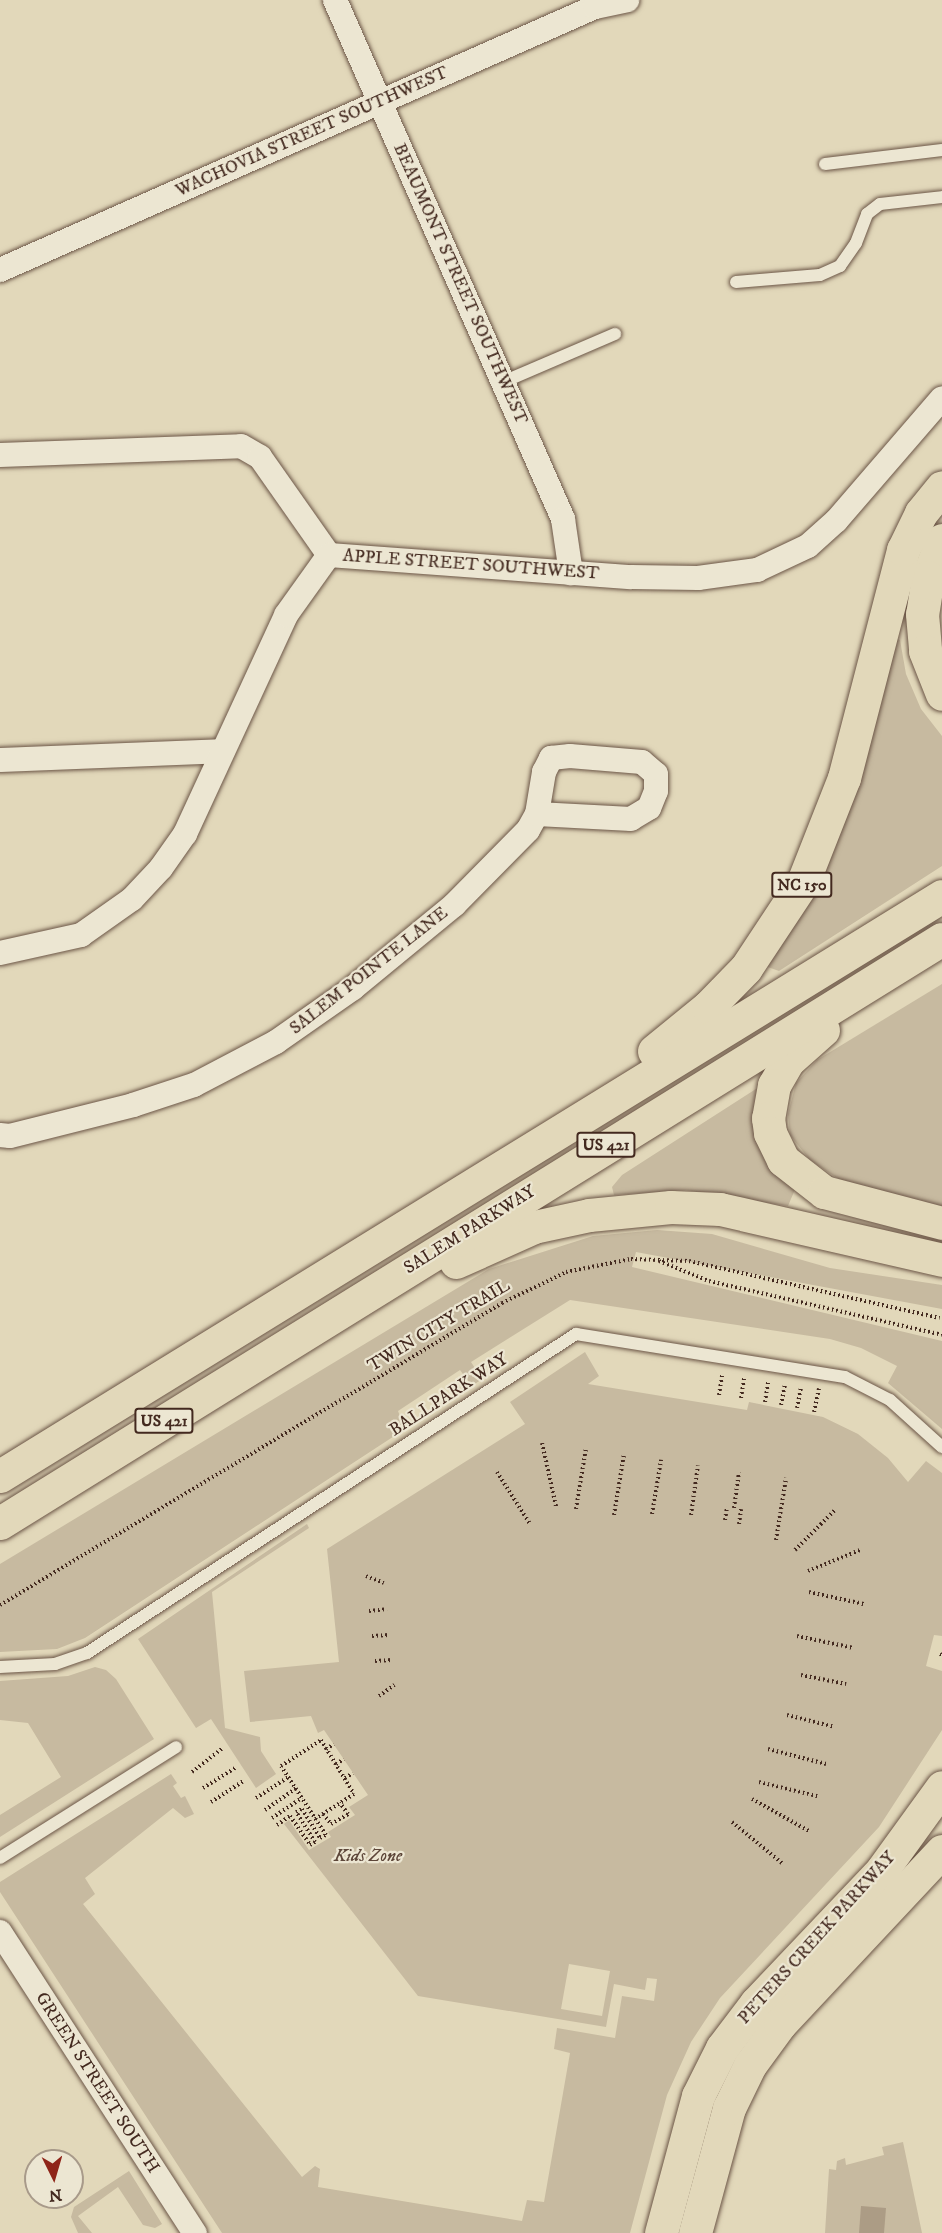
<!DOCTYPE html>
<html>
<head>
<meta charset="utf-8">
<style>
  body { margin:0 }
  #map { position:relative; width:942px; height:2233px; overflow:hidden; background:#e2d8ba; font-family:"IM FELL DW Pica",serif }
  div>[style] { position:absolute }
  .green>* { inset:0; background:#c7baa0 }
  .water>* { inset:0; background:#ac9c85 }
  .path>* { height:4px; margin-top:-2px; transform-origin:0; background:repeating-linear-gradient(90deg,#43291f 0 1.5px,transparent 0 4.5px) }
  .roads { filter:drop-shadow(0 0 2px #6b5546) drop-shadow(0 0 2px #6b5546) }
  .lane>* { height:12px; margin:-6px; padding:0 6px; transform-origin:6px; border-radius:6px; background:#ece6d2 }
  .street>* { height:24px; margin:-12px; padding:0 12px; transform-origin:12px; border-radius:12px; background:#ece6d2 }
  .primary>* { height:33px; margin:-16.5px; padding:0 16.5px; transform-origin:16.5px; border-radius:16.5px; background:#e2d8ba }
  .highway>* { height:33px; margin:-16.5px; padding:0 16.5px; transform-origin:16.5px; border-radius:16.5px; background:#e2d8ba }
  span { translate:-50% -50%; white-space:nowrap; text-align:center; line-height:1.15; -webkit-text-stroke:4.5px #ece6d2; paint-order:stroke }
  .shield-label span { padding:2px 4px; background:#ece6d2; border:2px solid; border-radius:4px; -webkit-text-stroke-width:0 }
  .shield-label { font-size:16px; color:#43291f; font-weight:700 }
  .street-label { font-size:18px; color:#43291f }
  .park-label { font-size:18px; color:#5d4639; font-style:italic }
  .north { position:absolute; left:24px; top:2149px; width:60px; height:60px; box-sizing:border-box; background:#ece6d2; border:2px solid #a89a8a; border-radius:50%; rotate:175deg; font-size:16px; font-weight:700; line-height:24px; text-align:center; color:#43291f }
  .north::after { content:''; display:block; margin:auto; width:21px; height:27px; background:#8f2418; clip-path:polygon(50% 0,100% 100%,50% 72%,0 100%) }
</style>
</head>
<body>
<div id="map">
  <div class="green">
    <i style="clip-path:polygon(891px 636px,900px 640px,906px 674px,921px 709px,942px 736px,942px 866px,779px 971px,762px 965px)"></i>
    <i style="clip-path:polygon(942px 984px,942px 1207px,840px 1180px,810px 1160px,790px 1135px,788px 1114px,796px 1083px,817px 1060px)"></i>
    <i style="clip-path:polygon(765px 1083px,796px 1187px,788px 1206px,686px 1190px,614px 1195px,612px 1187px,622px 1175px)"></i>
    <i style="clip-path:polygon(657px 1230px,712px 1234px,830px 1268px,942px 1285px,942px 1309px,636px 1252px,632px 1267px,942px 1341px,942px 1429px,888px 1383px,897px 1366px,861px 1348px,830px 1339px,570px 1300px,471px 1362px,482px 1379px,472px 1386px,460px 1370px,398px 1411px,405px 1429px,85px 1638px,57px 1649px,0 1652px,0 1564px,489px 1269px,593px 1236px)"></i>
    <i style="clip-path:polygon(evenodd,585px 1352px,599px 1376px,588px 1384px,747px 1410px,749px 1402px,823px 1417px,858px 1434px,888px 1458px,908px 1482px,926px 1461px,942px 1473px,942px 1636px,934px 1635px,926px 1666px,942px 1671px,942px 1730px,879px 1827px,720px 1998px,691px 2042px,667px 2095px,630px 2233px,222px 2233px,0 1892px,0 1882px,171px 1774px,177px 1783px,173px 1786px,181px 1798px,185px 1796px,194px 1814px,185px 1818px,173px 1808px,85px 1878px,95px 1894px,83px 1904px,302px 2177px,315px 2166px,320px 2169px,318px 2187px,522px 2221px,527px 2200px,544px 2202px,570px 2053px,554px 2049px,557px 2028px,615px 2038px,622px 1996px,654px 2001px,657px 1979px,647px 1978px,645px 1990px,614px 1984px,606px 2027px,418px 1996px,284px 1824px,289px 1820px,309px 1850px,331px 1837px,328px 1832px,355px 1815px,349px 1807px,368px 1795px,324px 1730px,318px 1733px,311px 1716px,250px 1722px,244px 1671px,339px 1662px,327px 1549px,525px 1424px,510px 1402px,585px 1352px,569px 1964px,610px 1971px,602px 2016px,561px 2009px,569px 1964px)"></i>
    <i style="clip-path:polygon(307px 1524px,309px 1528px,212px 1592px,225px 1728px,260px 1737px,261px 1751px,276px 1774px,256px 1788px,211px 1719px,196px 1728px,138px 1639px)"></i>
    <i style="clip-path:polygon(95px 1667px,106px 1670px,116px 1679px,154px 1739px,0 1837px,0 1815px,61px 1777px,28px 1723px,0 1720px,0 1681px,68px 1676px)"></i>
    <i style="clip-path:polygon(903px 2142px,922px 2233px,825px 2233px,829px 2169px,836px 2170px,837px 2161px,845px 2158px,846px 2165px,884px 2155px,882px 2147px)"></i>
    <i style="clip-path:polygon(129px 2171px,162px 2224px,155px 2228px,143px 2225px,118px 2187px,78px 2216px,92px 2233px,78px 2233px,71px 2217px,74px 2207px)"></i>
  </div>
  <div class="water">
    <i style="clip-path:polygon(861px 2206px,886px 2208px,884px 2233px,859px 2233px)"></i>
  </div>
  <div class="path">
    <i style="left:659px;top:1261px;width:54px;rotate:21.8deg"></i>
    <i style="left:709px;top:1281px;width:239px;rotate:13deg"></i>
    <i style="left:719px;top:1395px;width:20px;rotate:-81deg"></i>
    <i style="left:741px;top:1398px;width:20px;rotate:-81deg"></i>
    <i style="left:765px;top:1402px;width:20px;rotate:-81deg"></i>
    <i style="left:781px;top:1405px;width:21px;rotate:-79deg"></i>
    <i style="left:797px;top:1408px;width:21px;rotate:-79deg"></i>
    <i style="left:814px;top:1412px;width:24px;rotate:-78deg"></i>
    <i style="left:542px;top:1443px;width:65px;rotate:77.5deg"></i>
    <i style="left:497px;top:1472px;width:62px;rotate:57.6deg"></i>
    <i style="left:734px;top:1508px;width:36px;rotate:-82deg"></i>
    <i style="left:576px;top:1509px;width:62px;rotate:-80.7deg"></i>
    <i style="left:652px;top:1514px;width:55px;rotate:-80.5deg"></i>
    <i style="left:614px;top:1515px;width:62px;rotate:-80.7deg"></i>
    <i style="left:691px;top:1515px;width:50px;rotate:-82deg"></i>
    <i style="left:725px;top:1520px;width:13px;rotate:-81deg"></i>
    <i style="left:739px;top:1524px;width:15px;rotate:-82deg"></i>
    <i style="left:776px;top:1540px;width:63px;rotate:-80.8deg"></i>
    <i style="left:795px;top:1550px;width:57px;rotate:-45deg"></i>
    <i style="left:808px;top:1571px;width:56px;rotate:-22deg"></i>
    <i style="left:366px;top:1576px;width:19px;rotate:21deg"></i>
    <i style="left:809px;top:1592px;width:56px;rotate:12.3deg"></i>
    <i style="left:0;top:1605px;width:586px;rotate:-31.03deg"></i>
    <i style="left:502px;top:1303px;width:71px;rotate:-25.8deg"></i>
    <i style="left:566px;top:1272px;width:66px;rotate:-11.3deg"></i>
    <i style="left:631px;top:1259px;width:58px;rotate:2deg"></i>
    <i style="left:689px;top:1261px;width:257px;rotate:12.8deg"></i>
    <i style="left:369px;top:1611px;width:18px;rotate:-6deg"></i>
    <i style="left:372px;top:1636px;width:17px;rotate:-3deg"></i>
    <i style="left:797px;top:1636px;width:58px;rotate:11.9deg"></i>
    <i style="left:940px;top:1654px;width:2px;rotate:27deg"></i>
    <i style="left:375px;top:1661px;width:17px;rotate:-3deg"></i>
    <i style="left:801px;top:1675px;width:46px;rotate:11.3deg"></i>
    <i style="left:379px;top:1696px;width:19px;rotate:-36deg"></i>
    <i style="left:787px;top:1715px;width:49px;rotate:14deg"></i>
    <i style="left:326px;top:1749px;width:9px;rotate:-32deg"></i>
    <i style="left:768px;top:1749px;width:60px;rotate:14.5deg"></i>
    <i style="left:336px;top:1764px;width:9px;rotate:-32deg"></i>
    <i style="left:192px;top:1772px;width:39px;rotate:-38deg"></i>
    <i style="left:345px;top:1778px;width:9px;rotate:-32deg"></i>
    <i style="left:759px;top:1782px;width:60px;rotate:13.6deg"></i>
    <i style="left:203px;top:1788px;width:39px;rotate:-32deg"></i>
    <i style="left:256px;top:1798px;width:38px;rotate:-33deg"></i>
    <i style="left:752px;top:1799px;width:65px;rotate:29.3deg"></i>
    <i style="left:211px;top:1802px;width:40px;rotate:-32.9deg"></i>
    <i style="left:265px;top:1810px;width:38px;rotate:-35deg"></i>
    <i style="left:323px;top:1814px;width:13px;rotate:51deg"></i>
    <i style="left:331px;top:1824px;width:20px;rotate:-30deg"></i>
    <i style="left:348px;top:1814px;width:14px;rotate:-126deg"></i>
    <i style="left:272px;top:1818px;width:36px;rotate:-34deg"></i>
    <i style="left:732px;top:1822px;width:65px;rotate:39.4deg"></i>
    <i style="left:277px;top:1825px;width:16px;rotate:-35deg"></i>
    <i style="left:290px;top:1816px;width:35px;rotate:55deg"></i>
    <i style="left:310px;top:1845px;width:6px;rotate:-31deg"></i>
    <i style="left:315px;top:1842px;width:36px;rotate:-122deg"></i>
    <i style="left:296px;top:1812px;width:7px;rotate:-27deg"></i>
    <i style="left:302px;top:1809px;width:34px;rotate:58deg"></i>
    <i style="left:320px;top:1838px;width:7px;rotate:-27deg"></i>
    <i style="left:326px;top:1835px;width:82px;rotate:-123.1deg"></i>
    <i style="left:281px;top:1766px;width:48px;rotate:-33deg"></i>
    <i style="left:321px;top:1740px;width:63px;rotate:58.6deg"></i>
    <i style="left:354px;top:1794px;width:46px;rotate:147.3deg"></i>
  </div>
  <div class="roads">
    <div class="lane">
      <i style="left:825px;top:164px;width:118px;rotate:-6.8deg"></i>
      <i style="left:736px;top:282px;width:84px;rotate:-4.8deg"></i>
      <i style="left:820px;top:275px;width:22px;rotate:-24deg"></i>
      <i style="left:840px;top:266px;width:28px;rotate:-55deg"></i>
      <i style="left:856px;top:243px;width:31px;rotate:-69deg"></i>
      <i style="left:867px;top:214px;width:16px;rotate:-38deg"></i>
      <i style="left:880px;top:204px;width:62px;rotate:-6.4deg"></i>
      <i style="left:503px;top:382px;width:122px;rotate:-23.2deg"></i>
      <i style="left:0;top:1667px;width:55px;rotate:-3.1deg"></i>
      <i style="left:55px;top:1664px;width:34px;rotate:-19deg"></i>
      <i style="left:87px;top:1653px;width:584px;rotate:-33.12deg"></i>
      <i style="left:576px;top:1334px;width:272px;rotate:9.1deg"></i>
      <i style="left:845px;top:1377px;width:51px;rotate:27.1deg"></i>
      <i style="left:890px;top:1400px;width:70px;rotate:42.1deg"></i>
      <i style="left:0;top:1858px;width:208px;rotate:-32.2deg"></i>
    </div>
    <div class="street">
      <i style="left:335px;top:0;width:567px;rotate:66.28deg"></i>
      <i style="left:563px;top:519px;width:55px;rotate:81.6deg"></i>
      <i style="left:0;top:270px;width:651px;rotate:-23.85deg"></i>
      <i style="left:595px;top:7px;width:33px;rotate:-12deg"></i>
      <i style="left:0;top:455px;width:241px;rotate:-2.1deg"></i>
      <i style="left:241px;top:446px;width:22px;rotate:30deg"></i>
      <i style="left:260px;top:457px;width:120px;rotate:54.9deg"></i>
      <i style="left:329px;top:555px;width:303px;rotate:4.2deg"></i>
      <i style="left:631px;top:577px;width:67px;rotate:0.9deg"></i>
      <i style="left:698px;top:578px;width:60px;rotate:-7.7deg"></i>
      <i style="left:757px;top:570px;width:56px;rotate:-25.2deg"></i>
      <i style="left:808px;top:546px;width:38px;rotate:-42deg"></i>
      <i style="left:836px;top:521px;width:162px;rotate:-49.2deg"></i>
      <i style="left:0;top:760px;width:221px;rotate:-2.3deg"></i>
      <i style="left:0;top:953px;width:83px;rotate:-12.5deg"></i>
      <i style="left:81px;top:935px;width:62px;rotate:-35.2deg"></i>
      <i style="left:132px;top:899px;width:42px;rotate:-46.9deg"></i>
      <i style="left:161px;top:868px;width:42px;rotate:-54.8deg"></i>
      <i style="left:185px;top:834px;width:241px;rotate:-65.2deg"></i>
      <i style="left:286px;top:615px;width:74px;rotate:-54.4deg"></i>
      <i style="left:0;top:1135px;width:10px;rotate:6deg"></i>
      <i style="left:10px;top:1136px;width:127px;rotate:-14.1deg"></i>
      <i style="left:133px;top:1105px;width:64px;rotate:-18.2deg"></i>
      <i style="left:194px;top:1085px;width:93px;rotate:-27.7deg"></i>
      <i style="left:276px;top:1042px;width:94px;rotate:-35deg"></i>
      <i style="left:353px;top:988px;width:131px;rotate:-39.4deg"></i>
      <i style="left:454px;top:905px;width:105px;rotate:-45.4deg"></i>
      <i style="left:528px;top:830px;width:18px;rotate:-61deg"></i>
      <i style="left:537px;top:814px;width:43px;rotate:-80.5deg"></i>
      <i style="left:544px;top:772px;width:16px;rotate:-63deg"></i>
      <i style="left:551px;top:758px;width:19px;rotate:-6deg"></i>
      <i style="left:570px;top:756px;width:72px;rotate:4.8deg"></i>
      <i style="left:642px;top:762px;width:18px;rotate:41deg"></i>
      <i style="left:656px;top:774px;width:17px;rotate:90deg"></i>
      <i style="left:656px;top:791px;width:18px;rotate:112deg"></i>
      <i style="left:649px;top:808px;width:21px;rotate:149deg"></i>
      <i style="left:631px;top:819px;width:94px;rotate:-177deg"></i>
      <i style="left:0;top:1932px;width:359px;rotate:57.1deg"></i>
    </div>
    <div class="primary">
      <i style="left:661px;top:2233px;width:142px;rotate:-74.9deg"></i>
      <i style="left:698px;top:2096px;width:54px;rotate:-63.4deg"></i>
      <i style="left:722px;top:2048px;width:56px;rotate:-52.9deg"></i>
      <i style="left:756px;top:2003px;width:183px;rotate:-46.5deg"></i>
      <i style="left:882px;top:1870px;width:102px;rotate:-54.1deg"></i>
      <i style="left:695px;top:2233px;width:130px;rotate:-74.8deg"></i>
      <i style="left:729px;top:2108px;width:48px;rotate:-64deg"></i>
      <i style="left:750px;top:2065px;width:51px;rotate:-53.8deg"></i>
      <i style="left:780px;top:2024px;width:237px;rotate:-46.9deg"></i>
    </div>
    <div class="highway">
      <i style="left:942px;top:540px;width:40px;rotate:111deg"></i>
      <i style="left:928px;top:577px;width:37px;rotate:99deg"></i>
      <i style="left:922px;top:614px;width:37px;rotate:85deg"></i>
      <i style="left:925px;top:651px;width:46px;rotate:68.4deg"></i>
      <i style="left:823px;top:1030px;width:47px;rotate:138.5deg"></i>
      <i style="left:788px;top:1061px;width:28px;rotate:120deg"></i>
      <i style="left:774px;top:1085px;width:34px;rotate:100deg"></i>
      <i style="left:768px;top:1118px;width:15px;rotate:82deg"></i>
      <i style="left:770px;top:1133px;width:30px;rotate:64deg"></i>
      <i style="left:783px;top:1160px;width:52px;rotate:38deg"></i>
      <i style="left:824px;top:1192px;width:122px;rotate:14.7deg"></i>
      <i style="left:654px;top:1051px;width:70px;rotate:-39.2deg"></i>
      <i style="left:708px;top:1007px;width:54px;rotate:-45.7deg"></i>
      <i style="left:746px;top:968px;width:103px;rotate:-56.5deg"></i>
      <i style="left:803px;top:882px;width:112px;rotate:-68.5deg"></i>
      <i style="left:844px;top:778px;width:236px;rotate:-75.5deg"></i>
      <i style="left:903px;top:550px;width:41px;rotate:-64.1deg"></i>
      <i style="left:921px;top:513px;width:33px;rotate:-51deg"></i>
      <i style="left:456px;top:1262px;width:85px;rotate:-24.2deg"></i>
      <i style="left:534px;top:1227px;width:56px;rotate:-12.3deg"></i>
      <i style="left:589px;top:1215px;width:82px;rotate:-5.6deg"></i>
      <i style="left:671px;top:1207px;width:49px;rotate:2.3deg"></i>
      <i style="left:720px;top:1209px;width:228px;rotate:12.9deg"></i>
      <i style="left:0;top:1476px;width:1106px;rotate:-31.62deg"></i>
      <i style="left:0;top:1523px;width:1108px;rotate:-31.8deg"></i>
    </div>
  </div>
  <div class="shield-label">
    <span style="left:802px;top:885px">NC 150</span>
    <span style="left:606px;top:1145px">US 421</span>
    <span style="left:164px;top:1421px">US 421</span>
  </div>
  <div class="street-label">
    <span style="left:312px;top:132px;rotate:-24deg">WACHOVIA STREET SOUTHWEST</span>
    <span style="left:460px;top:284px;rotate:66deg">BEAUMONT STREET SOUTHWEST</span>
    <span style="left:471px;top:565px;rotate:4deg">APPLE STREET SOUTHWEST</span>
    <span style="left:369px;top:971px;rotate:-38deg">SALEM POINTE LANE</span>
    <span style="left:470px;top:1230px;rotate:-32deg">SALEM PARKWAY</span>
    <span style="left:439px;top:1326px;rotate:-31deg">TWIN CITY TRAIL</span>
    <span style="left:449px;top:1395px;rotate:-33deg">BALLPARK WAY</span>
    <span style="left:817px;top:1938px;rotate:-48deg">PETERS CREEK PARKWAY</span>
    <span style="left:97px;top:2083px;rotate:57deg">GREEN STREET SOUTH</span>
  </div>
  <div class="park-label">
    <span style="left:368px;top:1856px">Kids Zone</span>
  </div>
  <div class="north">N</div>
</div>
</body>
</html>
